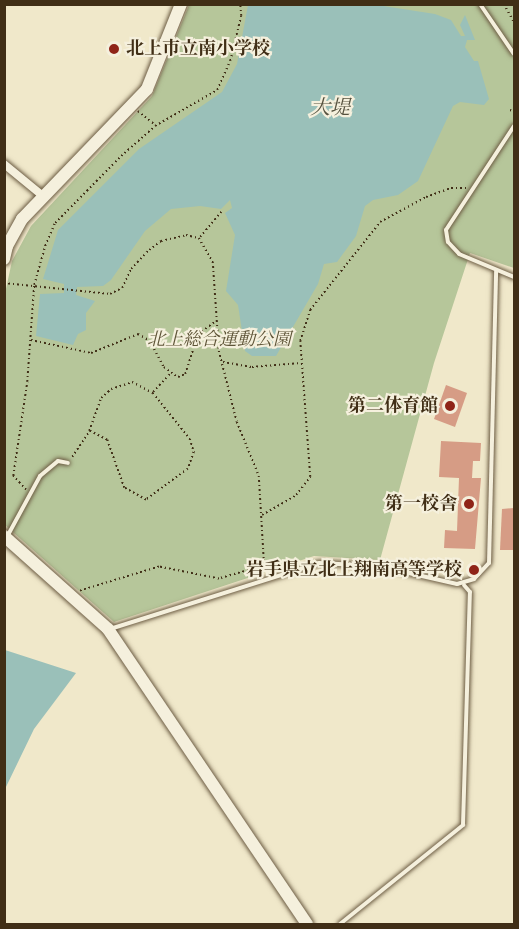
<!DOCTYPE html>
<html>
<head>
<meta charset="utf-8">
<style>
  body { margin:0 }
  #map { position:relative; width:519px; height:929px; overflow:hidden; background:#f0e8ca; font-family:"IM FELL Double Pica","Noto Serif JP",serif }
  div>[style] { position:absolute }
  .green>* { inset:0; background:#b6c69a }
  .water>* { inset:0; background:#9ac0b9 }
  .building>* { inset:0; background:#d69c85 }
  .path>* { height:1.5px; margin-top:-0.75px; transform-origin:0; background:repeating-linear-gradient(90deg,#402e16 0 1.5px,transparent 0 4.5px) }
  .roads { filter:drop-shadow(0 0 2px #6c5c43) drop-shadow(0 0 2px #6c5c43) }
  .lane>* { height:4px; margin:-2px; padding:0 2px; transform-origin:2px; border-radius:2px; background:#f5f0dd }
  .street>* { height:8px; margin:-4px; padding:0 4px; transform-origin:4px; border-radius:4px; background:#f5f0dd }
  .secondary>* { height:12px; margin:-6px; padding:0 6px; transform-origin:6px; border-radius:6px; background:#f5f0dd }
  .dots>* { width:16px; height:16px; translate:-50% -50%; box-sizing:border-box; border:3px solid #f5f0dd; border-radius:50% }
  span { translate:-50% -50%; white-space:nowrap; text-align:center; line-height:1.15; -webkit-text-stroke:4.5px #f5f0dd; paint-order:stroke }
  .poi-label { font-size:18px; color:#402e16; font-weight:700 }
  .left { translate:0 -50%; text-align:left }
  .right { translate:-100% -50%; text-align:right }
  .park-label { font-size:18px; color:#5e5437; font-style:italic }
  .water-label { font-size:20px; color:#56523f; font-style:italic }
  .frame { position:absolute; inset:0; border:6px solid #402e16; pointer-events:none }
</style>
</head>
<body>
<div id="map">
  <div class="green">
    <i style="clip-path:polygon(189px 5px,514px 5px,514px 268px,470px 253px,434px 363px,380px 560px,314px 556px,114px 622px,5px 525px,4px 298px,12px 261px,31px 226px,152px 96px)"></i>
  </div>
  <div class="water">
    <i style="clip-path:polygon(377px 5px,435px 14px,451px 20px,461px 36px,465px 36px,460px 25px,465px 15px,475px 40px,467px 40px,465px 47px,474px 61px,478px 61px,489px 99px,484px 105px,460px 102px,453px 106px,418px 181px,398px 195px,373px 200px,365px 206px,356px 236px,337px 262px,324px 264px,318px 284px,276px 356px,252px 356px,245px 351px,238px 305px,226px 291px,235px 235px,225px 213px,232px 208px,230px 200px,221px 209px,200px 206px,171px 209px,145px 231px,111px 280px,103px 286px,77px 287px,76px 295px,95px 301px,86px 313px,86px 330px,78px 334px,73px 345px,36px 336px,40px 294px,64px 293px,64px 284px,43px 279px,58px 230px,139px 149px,222px 92px,237px 64px,248px 5px)"></i>
    <i style="clip-path:polygon(5px 650px,76px 673px,34px 729px,5px 789px)"></i>
  </div>
  <div class="building">
    <i style="clip-path:polygon(446px 385px,467px 393px,455px 427px,434px 419px)"></i>
    <i style="clip-path:polygon(441px 441px,481px 443px,480px 461px,473px 461px,472px 478px,481px 478px,475px 549px,444px 548px,445px 530px,457px 531px,459px 478px,439px 477px)"></i>
    <i style="clip-path:polygon(514px 508px,514px 550px,500px 550px,502px 509px)"></i>
  </div>
  <div class="path">
    <i style="left:504px;top:4px;width:21px;rotate:61deg"></i>
    <i style="left:510px;top:110px;width:4px;rotate:27deg"></i>
    <i style="left:138px;top:111px;width:22px;rotate:39deg"></i>
    <i style="left:200px;top:237px;width:33px;rotate:-50deg"></i>
    <i style="left:4px;top:283px;width:107px;rotate:5.9deg"></i>
    <i style="left:110px;top:294px;width:13px;rotate:-27deg"></i>
    <i style="left:122px;top:288px;width:21px;rotate:-65deg"></i>
    <i style="left:131px;top:269px;width:26px;rotate:-47deg"></i>
    <i style="left:149px;top:250px;width:15px;rotate:-37deg"></i>
    <i style="left:161px;top:241px;width:26px;rotate:-13deg"></i>
    <i style="left:186px;top:235px;width:13px;rotate:13deg"></i>
    <i style="left:199px;top:238px;width:28px;rotate:60deg"></i>
    <i style="left:213px;top:262px;width:89px;rotate:86.1deg"></i>
    <i style="left:219px;top:351px;width:73px;rotate:75.8deg"></i>
    <i style="left:237px;top:422px;width:58px;rotate:67.8deg"></i>
    <i style="left:259px;top:476px;width:83px;rotate:86.6deg"></i>
    <i style="left:264px;top:559px;width:11px;rotate:128deg"></i>
    <i style="left:257px;top:568px;width:40px;rotate:164deg"></i>
    <i style="left:219px;top:579px;width:61px;rotate:-168.7deg"></i>
    <i style="left:159px;top:567px;width:83px;rotate:163.1deg"></i>
    <i style="left:31px;top:340px;width:61px;rotate:12.2deg"></i>
    <i style="left:91px;top:353px;width:51px;rotate:-22deg"></i>
    <i style="left:138px;top:334px;width:14px;rotate:30deg"></i>
    <i style="left:150px;top:341px;width:30px;rotate:62deg"></i>
    <i style="left:164px;top:367px;width:17px;rotate:36deg"></i>
    <i style="left:178px;top:377px;width:8px;rotate:-23deg"></i>
    <i style="left:185px;top:374px;width:42px;rotate:-72deg"></i>
    <i style="left:198px;top:334px;width:22px;rotate:-36deg"></i>
    <i style="left:223px;top:362px;width:29px;rotate:10deg"></i>
    <i style="left:252px;top:367px;width:49px;rotate:-4.7deg"></i>
    <i style="left:132px;top:382px;width:24px;rotate:28deg"></i>
    <i style="left:153px;top:393px;width:59px;rotate:51.2deg"></i>
    <i style="left:190px;top:439px;width:14px;rotate:73deg"></i>
    <i style="left:194px;top:452px;width:18px;rotate:109deg"></i>
    <i style="left:188px;top:469px;width:52px;rotate:143.6deg"></i>
    <i style="left:146px;top:500px;width:25px;rotate:-151deg"></i>
    <i style="left:124px;top:488px;width:51px;rotate:-109.5deg"></i>
    <i style="left:107px;top:440px;width:20px;rotate:-153deg"></i>
    <i style="left:89px;top:431px;width:35px;rotate:-70deg"></i>
    <i style="left:101px;top:398px;width:13px;rotate:-42deg"></i>
    <i style="left:111px;top:389px;width:22px;rotate:-18deg"></i>
    <i style="left:153px;top:392px;width:25px;rotate:-47deg"></i>
    <i style="left:72px;top:457px;width:30px;rotate:-56deg"></i>
    <i style="left:26px;top:490px;width:19px;rotate:-133deg"></i>
    <i style="left:13px;top:476px;width:95px;rotate:-81.5deg"></i>
    <i style="left:27px;top:382px;width:97px;rotate:-85.9deg"></i>
    <i style="left:34px;top:285px;width:41px;rotate:-74.2deg"></i>
    <i style="left:45px;top:246px;width:25px;rotate:-67deg"></i>
    <i style="left:55px;top:223px;width:94px;rotate:-45.4deg"></i>
    <i style="left:121px;top:156px;width:45px;rotate:-41.4deg"></i>
    <i style="left:155px;top:126px;width:72px;rotate:-30.1deg"></i>
    <i style="left:217px;top:90px;width:32px;rotate:-66deg"></i>
    <i style="left:230px;top:61px;width:46px;rotate:-76.3deg"></i>
    <i style="left:241px;top:16px;width:12px;rotate:-95deg"></i>
    <i style="left:262px;top:515px;width:39px;rotate:-30deg"></i>
    <i style="left:296px;top:495px;width:23px;rotate:-52deg"></i>
    <i style="left:310px;top:477px;width:136px;rotate:-94.2deg"></i>
    <i style="left:300px;top:341px;width:33px;rotate:-72deg"></i>
    <i style="left:310px;top:310px;width:112px;rotate:-51.5deg"></i>
    <i style="left:380px;top:222px;width:52px;rotate:-28.5deg"></i>
    <i style="left:426px;top:197px;width:27px;rotate:-20deg"></i>
    <i style="left:451px;top:188px;width:17px"></i>
  </div>
  <div class="roads">
    <div class="lane">
      <i style="left:480px;top:4px;width:60px;rotate:55.8deg"></i>
      <i style="left:514px;top:126px;width:124px;rotate:123.2deg"></i>
      <i style="left:446px;top:230px;width:12px;rotate:81deg"></i>
      <i style="left:448px;top:242px;width:16px;rotate:47deg"></i>
      <i style="left:459px;top:254px;width:60px;rotate:22.7deg"></i>
      <i style="left:8px;top:535px;width:67px;rotate:-61.5deg"></i>
      <i style="left:40px;top:476px;width:23px;rotate:-40deg"></i>
      <i style="left:58px;top:461px;width:10px;rotate:11deg"></i>
      <i style="left:110px;top:629px;width:219px;rotate:-17.5deg"></i>
      <i style="left:319px;top:563px;width:59px;rotate:2.9deg"></i>
      <i style="left:378px;top:566px;width:81px;rotate:12.8deg"></i>
      <i style="left:457px;top:584px;width:18px;rotate:-16deg"></i>
      <i style="left:474px;top:579px;width:22px;rotate:-47deg"></i>
      <i style="left:489px;top:563px;width:292px;rotate:-88.6deg"></i>
      <i style="left:340px;top:924px;width:158px;rotate:-38.8deg"></i>
      <i style="left:463px;top:825px;width:233px;rotate:-88.3deg"></i>
      <i style="left:470px;top:592px;width:9px;rotate:-131deg"></i>
    </div>
    <div class="street">
      <i style="left:4px;top:164px;width:50px;rotate:39.4deg"></i>
    </div>
    <div class="secondary">
      <i style="left:4px;top:259px;width:13px;rotate:-77deg"></i>
      <i style="left:7px;top:246px;width:31px;rotate:-61deg"></i>
      <i style="left:22px;top:219px;width:180px;rotate:-46.1deg"></i>
      <i style="left:147px;top:89px;width:92px;rotate:-68.2deg"></i>
      <i style="left:4px;top:536px;width:140px;rotate:41.8deg"></i>
      <i style="left:108px;top:629px;width:356px;rotate:56deg"></i>
    </div>
  </div>
  <div class="dots">
    <i style="left:114px;top:49px;background:#8f2418"></i>
    <i style="left:450px;top:406px;background:#8f2418"></i>
    <i style="left:469px;top:504px;background:#8f2418"></i>
    <i style="left:474px;top:570px;background:#8f2418"></i>
  </div>
  <div class="poi-label">
    <span class="left" style="left:126px;top:49px">北上市立南小学校</span>
    <span class="right" style="left:438px;top:406px">第二体育館</span>
    <span class="right" style="left:457px;top:504px">第一校舎</span>
    <span class="right" style="left:462px;top:570px">岩手県立北上翔南高等学校</span>
  </div>
  <div class="park-label">
    <span style="left:219px;top:340px">北上総合運動公園</span>
  </div>
  <div class="water-label">
    <span style="left:330px;top:107px">大堤</span>
  </div>
  <div class="frame"></div>
</div>
</body>
</html>
